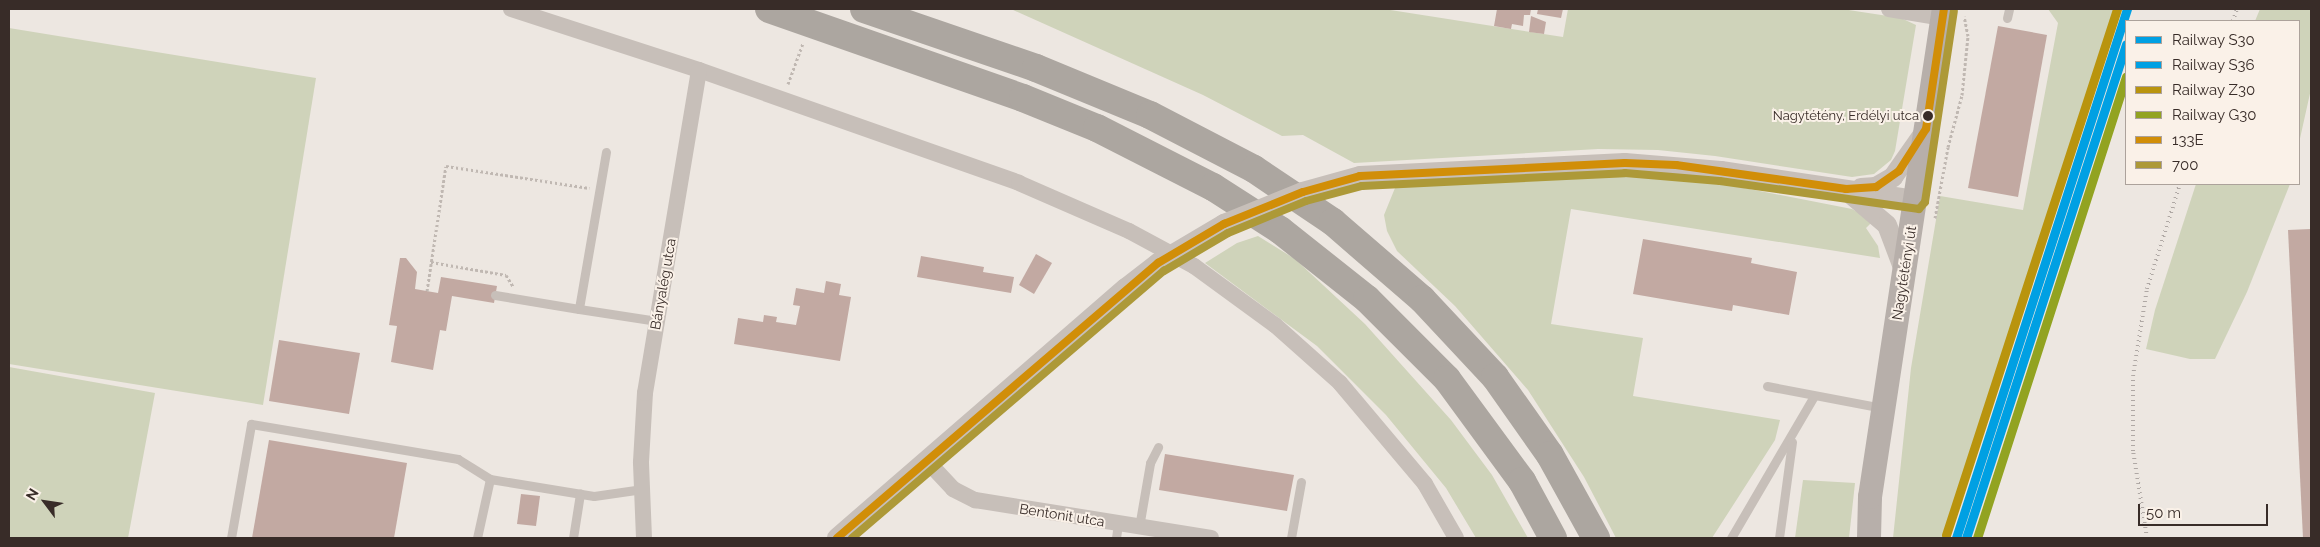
<!DOCTYPE html>
<html>
<head>
<meta charset="utf-8">
<style>
  body { margin:0 }
  #map { position:relative; width:2320px; height:547px; overflow:hidden; background:#ede7e1; font-family:Raleway,sans-serif }
  div>[style] { position:absolute }
  .green>* { inset:0; background:#cfd3ba }
  .building>* { inset:0; background:#c2a9a2 }
  .path>* { height:3px; margin-top:-1.5px; transform-origin:0; background:repeating-linear-gradient(90deg,#c0b8b2 0 2.5px,transparent 0 5px) }
  .service>* { height:9px; margin:-4.5px; padding:0 4.5px; transform-origin:4.5px; border-radius:4.5px; background:#c7bfb9 }
  .minor>* { height:16px; margin:-8px; padding:0 8px; transform-origin:8px; border-radius:8px; background:#c7bfb9 }
  .tertiary>* { height:20px; margin:-10px; padding:0 10px; transform-origin:10px; border-radius:10px; background:#c7bfb9 }
  .secondary>* { height:24px; margin:-12px; padding:0 12px; transform-origin:12px; border-radius:12px; background:#b7afaa }
  .motorway>* { height:28px; margin:-14px; padding:0 14px; transform-origin:14px; border-radius:14px; background:#aca6a0 }
  .rail>* { height:4px; margin-top:-2px; transform-origin:0; background:repeating-linear-gradient(90deg,#afa8a4 0 1px,transparent 0 5px) }
  .tertiary-bridge>* { height:20px; margin:-10px; padding:0 10px; transform-origin:10px; border-radius:10px; background:#c7bfb9 }
  .bus-1>* { height:8px; margin:-4px; padding:0 4px; transform-origin:4px; border-radius:4px; background:#d18e08 }
  .bus-2>* { height:8px; margin:-4px; padding:0 4px; transform-origin:4px; border-radius:4px; background:#ad9938 }
  .rail-1>* { height:9px; margin:-4.5px; padding:0 4.5px; transform-origin:4.5px; border-radius:4.5px; background:#00a0e3 }
  .rail-2>* { height:9px; margin:-4.5px; padding:0 4.5px; transform-origin:4.5px; border-radius:4.5px; background:#00a0e3 }
  .rail-3>* { height:9px; margin:-4.5px; padding:0 4.5px; transform-origin:4.5px; border-radius:4.5px; background:#b9940e }
  .rail-4>* { height:9px; margin:-4.5px; padding:0 4.5px; transform-origin:4.5px; border-radius:4.5px; background:#92a321 }
  .dots>* { width:14px; height:14px; translate:-50% -50%; box-sizing:border-box; border:2px solid #faf1e8; border-radius:50% }
  span { translate:-50% -50%; white-space:nowrap; text-align:center; line-height:1.15; -webkit-text-stroke:4px #faf1e8; paint-order:stroke }
  .bus-label { font-size:13px; color:#382c28 }
  .right { translate:-100% -50%; text-align:right }
  .street-label { font-size:14px; color:#382c28 }
  .frame { position:absolute; inset:0; border:10px solid #382c28; pointer-events:none }
  .legend { position:absolute; left:2125px; top:20px; width:175px; height:165px; box-sizing:border-box; background:#faf1e8; border:1px solid #aca29b; margin:0; padding:6px 9px; list-style:none; font-size:15px; color:#382c28 }
  .legend li { display:flex; align-items:center; gap:10px; height:25px }
  .legend b { width:25px; border:1px solid #aca29b }
  .north { position:absolute; left:20px; top:477px; width:50px; height:50px; -webkit-text-stroke:4px #faf1e8; paint-order:stroke; rotate:301deg; font-size:14px; font-weight:700; line-height:20px; text-align:center; color:#382c28 }
  .north::after { content:''; display:block; margin:auto; width:18px; height:22px; background:#382c28; clip-path:polygon(50% 0,100% 100%,50% 72%,0 100%) }
  .scale { position:absolute; left:2138px; top:504px; width:130px; height:22px; box-sizing:border-box; border:2px solid #382c28; border-top:0; padding-left:6px; font-size:15px; line-height:18px; white-space:nowrap; color:#382c28; -webkit-text-stroke:4px #faf1e8; paint-order:stroke }
</style>
</head>
<body>
<div id="map">
  <div class="green">
    <i style="clip-path:polygon(1011px 9px,1384px 9px,1563px 37px,1568px 9px,1842px 9px,1901px 18px,1916px 25px,1895px 151px,1891px 160px,1874px 174px,1852px 177px,1715px 156px,1658px 150px,1598px 149px,1354px 163px,1303px 135px,1282px 136px,1203px 95px)"></i>
    <i style="clip-path:polygon(2048px 9px,2122px 9px,1948px 538px,1893px 538px,1911px 368px,1940px 196px,2023px 210px,2058px 23px)"></i>
    <i style="clip-path:polygon(2260px 9px,2311px 9px,2311px 89px,2299px 143px,2299px 21px,2255px 21px)"></i>
    <i style="clip-path:polygon(9px 28px,316px 78px,263px 405px,9px 364px)"></i>
    <i style="clip-path:polygon(1614px 174px,1695px 178px,1729px 185px,1852px 209px,1873px 221px,1866px 228px,1878px 246px,1880px 258px,1571px 209px,1551px 324px,1643px 338px,1633px 396px,1780px 420px,1775px 440px,1712px 538px,1616px 538px,1584px 477px,1528px 390px,1455px 306px,1397px 251px,1387px 231px,1384px 215px,1395px 188px,1442px 181px)"></i>
    <i style="clip-path:polygon(2196px 184px,2290px 184px,2247px 292px,2215px 359px,2190px 359px,2146px 349px,2155px 310px)"></i>
    <i style="clip-path:polygon(1258px 236px,1295px 259px,1365px 324px,1451px 420px,1492px 475px,1528px 538px,1476px 538px,1446px 488px,1386px 415px,1317px 346px,1205px 263px,1237px 243px)"></i>
    <i style="clip-path:polygon(9px 367px,155px 393px,128px 538px,9px 538px)"></i>
    <i style="clip-path:polygon(1803px 480px,1855px 483px,1849px 538px,1795px 538px)"></i>
  </div>
  <div class="building">
    <i style="clip-path:polygon(1497px 9px,1531px 9px,1530px 15px,1524px 15px,1523px 26px,1512px 24px,1511px 29px,1494px 26px)"></i>
    <i style="clip-path:polygon(1538px 9px,1563px 9px,1561px 18px,1537px 14px)"></i>
    <i style="clip-path:polygon(1531px 16px,1546px 22px,1544px 34px,1529px 32px)"></i>
    <i style="clip-path:polygon(1998px 26px,2047px 35px,2018px 197px,1968px 188px)"></i>
    <i style="clip-path:polygon(2311px 229px,2311px 538px,2303px 538px,2288px 230px)"></i>
    <i style="clip-path:polygon(1643px 239px,1752px 258px,1751px 263px,1797px 272px,1789px 315px,1733px 305px,1732px 311px,1633px 294px)"></i>
    <i style="clip-path:polygon(1036px 254px,1052px 263px,1034px 294px,1019px 285px)"></i>
    <i style="clip-path:polygon(921px 256px,984px 267px,983px 272px,1014px 277px,1011px 293px,917px 277px)"></i>
    <i style="clip-path:polygon(400px 258px,406px 258px,417px 272px,415px 289px,438px 293px,441px 277px,497px 286px,494px 303px,452px 296px,446px 331px,440px 330px,433px 370px,391px 362px,397px 326px,389px 325px)"></i>
    <i style="clip-path:polygon(826px 281px,841px 284px,839px 295px,851px 297px,840px 361px,734px 344px,738px 318px,763px 322px,764px 315px,777px 317px,776px 322px,796px 325px,800px 306px,793px 305px,796px 288px,824px 293px)"></i>
    <i style="clip-path:polygon(279px 340px,360px 353px,349px 414px,269px 401px)"></i>
    <i style="clip-path:polygon(269px 440px,407px 463px,394px 538px,252px 538px)"></i>
    <i style="clip-path:polygon(1165px 454px,1294px 475px,1287px 511px,1159px 490px)"></i>
    <i style="clip-path:polygon(521px 494px,540px 496px,536px 526px,517px 524px)"></i>
  </div>
  <div class="path">
    <i style="left:788px;top:84px;width:44px;rotate:-69.9deg"></i>
    <i style="left:1935px;top:218px;width:72px;rotate:-79.6deg"></i>
    <i style="left:1948px;top:147px;width:54px;rotate:-74.9deg"></i>
    <i style="left:1962px;top:95px;width:59px;rotate:-84.2deg"></i>
    <i style="left:1968px;top:36px;width:20px;rotate:-101deg"></i>
    <i style="left:431px;top:262px;width:76px;rotate:9.8deg"></i>
    <i style="left:506px;top:275px;width:13px;rotate:58deg"></i>
    <i style="left:427px;top:291px;width:126px;rotate:-81.4deg"></i>
    <i style="left:446px;top:166px;width:145px;rotate:8.7deg"></i>
  </div>
  <div class="service">
    <i style="left:2007px;top:18px;width:9px;rotate:-77deg"></i>
    <i style="left:606px;top:152px;width:159px;rotate:99.8deg"></i>
    <i style="left:579px;top:309px;width:79px;rotate:8.7deg"></i>
    <i style="left:495px;top:295px;width:85px;rotate:9.5deg"></i>
    <i style="left:1767px;top:386px;width:117px;rotate:10.8deg"></i>
    <i style="left:1139px;top:527px;width:65px;rotate:-80.2deg"></i>
    <i style="left:1150px;top:463px;width:18px;rotate:-63deg"></i>
    <i style="left:231px;top:538px;width:116px;rotate:-80deg"></i>
    <i style="left:251px;top:424px;width:210px;rotate:9.6deg"></i>
    <i style="left:458px;top:459px;width:38px;rotate:32deg"></i>
    <i style="left:490px;top:479px;width:105px;rotate:9.3deg"></i>
    <i style="left:594px;top:496px;width:49px;rotate:-8.3deg"></i>
    <i style="left:477px;top:538px;width:60px;rotate:-77.6deg"></i>
    <i style="left:573px;top:538px;width:45px;rotate:-81deg"></i>
    <i style="left:1116px;top:538px;width:14px;rotate:-82deg"></i>
    <i style="left:1291px;top:538px;width:57px;rotate:-79.9deg"></i>
    <i style="left:1731px;top:538px;width:164px;rotate:-59.7deg"></i>
    <i style="left:1779px;top:538px;width:97px;rotate:-82.3deg"></i>
  </div>
  <div class="minor">
    <i style="left:511px;top:9px;width:198px;rotate:18deg"></i>
    <i style="left:699px;top:70px;width:339px;rotate:19.4deg"></i>
    <i style="left:1019px;top:183px;width:120px;rotate:23.6deg"></i>
    <i style="left:1129px;top:231px;width:74px;rotate:28.3deg"></i>
    <i style="left:1194px;top:266px;width:100px;rotate:36.1deg"></i>
    <i style="left:1275px;top:325px;width:87px;rotate:41.7deg"></i>
    <i style="left:1340px;top:383px;width:132px;rotate:49.9deg"></i>
    <i style="left:1425px;top:484px;width:62px;rotate:60.1deg"></i>
    <i style="left:1889px;top:9px;width:55px;rotate:9.5deg"></i>
    <i style="left:928px;top:462px;width:37px;rotate:47deg"></i>
    <i style="left:953px;top:489px;width:25px;rotate:27deg"></i>
    <i style="left:975px;top:500px;width:239px;rotate:9.1deg"></i>
    <i style="left:644px;top:538px;width:76px;rotate:-92.3deg"></i>
    <i style="left:641px;top:462px;width:69px;rotate:-86.7deg"></i>
    <i style="left:645px;top:393px;width:327px;rotate:-80.5deg"></i>
  </div>
  <div class="tertiary">
    <i style="left:1360px;top:176px;width:265px;rotate:-2.8deg"></i>
    <i style="left:1625px;top:163px;width:96px;rotate:4.8deg"></i>
    <i style="left:1721px;top:171px;width:196px;rotate:8.5deg"></i>
    <i style="left:1861px;top:188px;width:15px;rotate:-4deg"></i>
    <i style="left:1876px;top:187px;width:20px;rotate:-30deg"></i>
    <i style="left:1893px;top:177px;width:54px;rotate:-54.8deg"></i>
    <i style="left:1847px;top:191px;width:52px;rotate:40.4deg"></i>
    <i style="left:1887px;top:225px;width:48px;rotate:69.3deg"></i>
    <i style="left:837px;top:538px;width:382px;rotate:-40.9deg"></i>
  </div>
  <div class="secondary">
    <i style="left:1869px;top:538px;width:41px;rotate:-88.6deg"></i>
    <i style="left:1870px;top:497px;width:494px;rotate:-81.4deg"></i>
  </div>
  <div class="motorway">
    <i style="left:769px;top:9px;width:269px;rotate:19.3deg"></i>
    <i style="left:1023px;top:98px;width:80px;rotate:22.1deg"></i>
    <i style="left:1097px;top:128px;width:130px;rotate:27deg"></i>
    <i style="left:1213px;top:187px;width:80px;rotate:32.7deg"></i>
    <i style="left:1280px;top:230px;width:111px;rotate:38.4deg"></i>
    <i style="left:1367px;top:299px;width:113px;rotate:45deg"></i>
    <i style="left:1447px;top:379px;width:127px;rotate:53.7deg"></i>
    <i style="left:1522px;top:481px;width:65px;rotate:61.5deg"></i>
    <i style="left:864px;top:9px;width:182px;rotate:18.9deg"></i>
    <i style="left:1036px;top:68px;width:123px;rotate:22.4deg"></i>
    <i style="left:1150px;top:115px;width:117px;rotate:27.4deg"></i>
    <i style="left:1254px;top:169px;width:95px;rotate:33.9deg"></i>
    <i style="left:1333px;top:222px;width:118px;rotate:40.9deg"></i>
    <i style="left:1422px;top:299px;width:107px;rotate:46.9deg"></i>
    <i style="left:1495px;top:377px;width:95px;rotate:54.8deg"></i>
    <i style="left:1550px;top:455px;width:95px;rotate:61deg"></i>
  </div>
  <div class="rail">
    <i style="left:2233px;top:21px;width:13px;rotate:-72deg"></i>
    <i style="left:2147px;top:538px;width:88px;rotate:-99.1deg"></i>
    <i style="left:2133px;top:451px;width:75px;rotate:-90deg"></i>
    <i style="left:2133px;top:376px;width:88px;rotate:-80.9deg"></i>
    <i style="left:2147px;top:289px;width:110px;rotate:-72.6deg"></i>
  </div>
  <div class="tertiary-bridge">
    <i style="left:1126px;top:288px;width:41px;rotate:-38deg"></i>
    <i style="left:1158px;top:263px;width:77px;rotate:-30.6deg"></i>
    <i style="left:1224px;top:224px;width:85px;rotate:-22.1deg"></i>
    <i style="left:1303px;top:192px;width:59px;rotate:-15.7deg"></i>
  </div>
  <div class="bus-1">
    <i style="left:837px;top:538px;width:423px;rotate:-40.6deg"></i>
    <i style="left:1158px;top:263px;width:77px;rotate:-30.6deg"></i>
    <i style="left:1224px;top:224px;width:85px;rotate:-22.1deg"></i>
    <i style="left:1303px;top:192px;width:59px;rotate:-15.7deg"></i>
    <i style="left:1360px;top:176px;width:265px;rotate:-2.8deg"></i>
    <i style="left:1625px;top:163px;width:51px;rotate:2.2deg"></i>
    <i style="left:1676px;top:165px;width:172px;rotate:8deg"></i>
    <i style="left:1846px;top:189px;width:30px;rotate:-4deg"></i>
    <i style="left:1876px;top:187px;width:28px;rotate:-35deg"></i>
    <i style="left:1899px;top:171px;width:50px;rotate:-57.3deg"></i>
    <i style="left:1926px;top:129px;width:121px;rotate:-81.5deg"></i>
  </div>
  <div class="bus-2">
    <i style="left:852px;top:538px;width:411px;rotate:-40.6deg"></i>
    <i style="left:1164px;top:271px;width:74px;rotate:-30.7deg"></i>
    <i style="left:1228px;top:233px;width:84px;rotate:-22.3deg"></i>
    <i style="left:1306px;top:201px;width:58px;rotate:-15deg"></i>
    <i style="left:1362px;top:186px;width:263px;rotate:-2.8deg"></i>
    <i style="left:1625px;top:173px;width:95px;rotate:4.8deg"></i>
    <i style="left:1720px;top:181px;width:201px;rotate:8deg"></i>
    <i style="left:1919px;top:209px;width:9px;rotate:-49deg"></i>
    <i style="left:1925px;top:202px;width:193px;rotate:-81.4deg"></i>
  </div>
  <div class="rail-1">
    <i style="left:1956px;top:538px;width:556px;rotate:-72.09deg"></i>
  </div>
  <div class="rail-2">
    <i style="left:1966px;top:538px;width:519px;rotate:-72.05deg"></i>
  </div>
  <div class="rail-3">
    <i style="left:1946px;top:535px;width:553px;rotate:-71.99deg"></i>
  </div>
  <div class="rail-4">
    <i style="left:1977px;top:538px;width:485px;rotate:-72.1deg"></i>
  </div>
  <div class="dots">
    <i style="left:1928px;top:116px;background:#382c28"></i>
  </div>
  <div class="bus-label">
    <span class="right" style="left:1919px;top:116px">Nagytétény, Erdélyi utca</span>
  </div>
  <div class="street-label">
    <span style="left:1904px;top:273px;rotate:-81deg">Nagytétényi út</span>
    <span style="left:663px;top:284px;rotate:-80deg">Bányalég utca</span>
    <span style="left:1062px;top:515px;rotate:9deg">Bentonit utca</span>
  </div>
  <div class="frame"></div>
  <ul class="legend">
  <li><b style="height:6px;background:#00a0e3"></b>Railway S30</li>
  <li><b style="height:6px;background:#00a0e3"></b>Railway S36</li>
  <li><b style="height:6px;background:#b9940e"></b>Railway Z30</li>
  <li><b style="height:6px;background:#92a321"></b>Railway G30</li>
  <li><b style="height:6px;background:#d18e08"></b>133E</li>
  <li><b style="height:6px;background:#ad9938"></b>700</li>
  </ul>
  <div class="north">N</div>
  <div class="scale">50 m</div>
</div>
</body>
</html>
